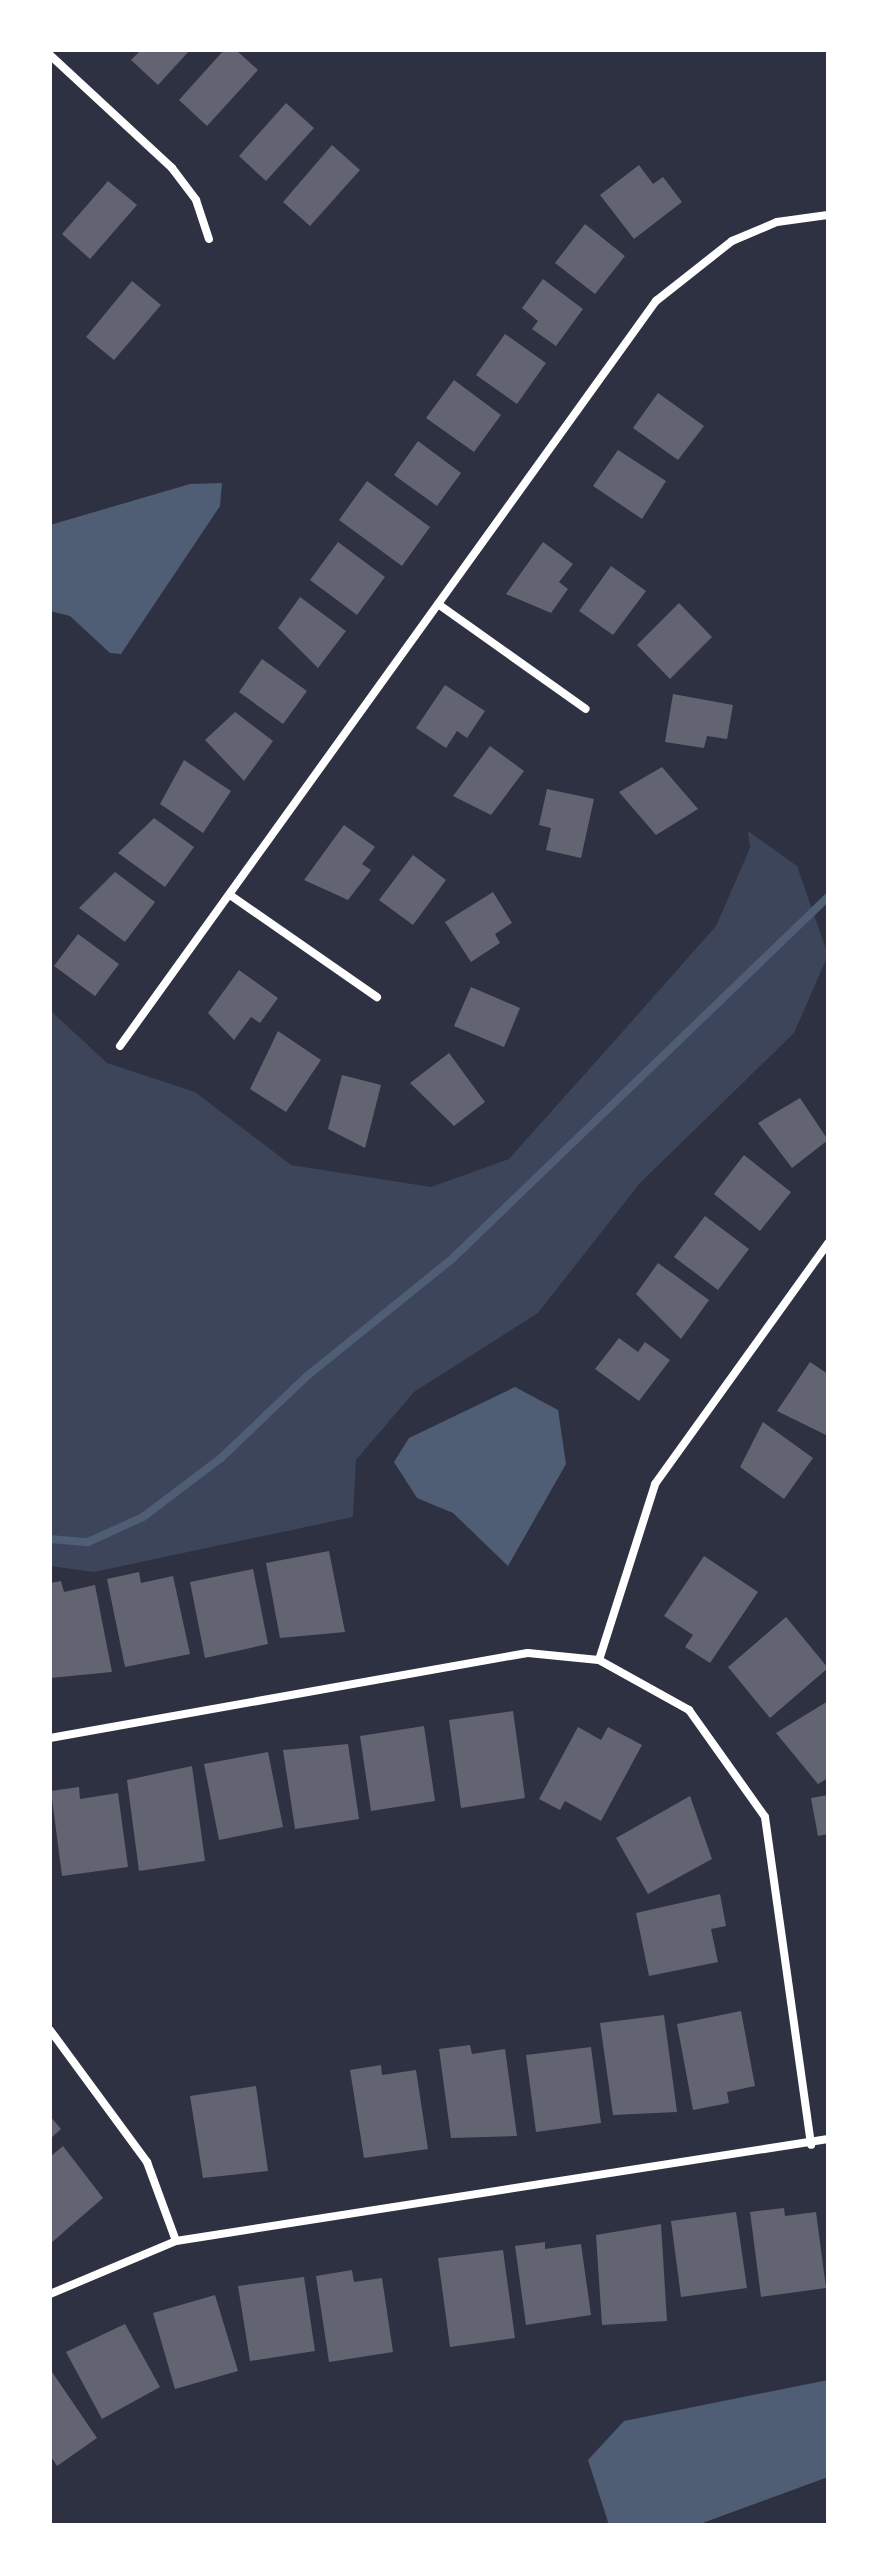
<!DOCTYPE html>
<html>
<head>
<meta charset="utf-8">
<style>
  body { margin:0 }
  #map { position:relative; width:878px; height:2575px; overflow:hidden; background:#2d3142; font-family:"Public Sans",sans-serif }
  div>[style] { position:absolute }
  .green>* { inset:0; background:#3c4559 }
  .water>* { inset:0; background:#4f5d75 }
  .stream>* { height:8px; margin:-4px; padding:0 4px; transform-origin:4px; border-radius:4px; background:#4f5d75 }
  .building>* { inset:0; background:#626471 }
  .minor>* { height:8px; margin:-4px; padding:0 4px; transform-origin:4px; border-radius:4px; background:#fff }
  span { translate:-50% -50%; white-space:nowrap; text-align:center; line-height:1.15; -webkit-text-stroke:8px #fff; paint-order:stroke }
  .frame { position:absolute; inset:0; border:52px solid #fff; pointer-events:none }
</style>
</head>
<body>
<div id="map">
  <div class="green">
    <i style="clip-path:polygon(748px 831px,797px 866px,828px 955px,794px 1033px,640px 1183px,538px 1313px,414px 1392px,356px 1460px,353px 1517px,94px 1572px,50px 1566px,50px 1010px,107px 1063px,195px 1092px,291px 1165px,431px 1187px,509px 1159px,617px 1038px,716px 926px,750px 848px)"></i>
  </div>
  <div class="water">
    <i style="clip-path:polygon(222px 483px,220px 506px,121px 654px,110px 653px,70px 616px,50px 611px,50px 525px,190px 484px)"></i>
    <i style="clip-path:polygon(515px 1387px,558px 1410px,566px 1464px,508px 1566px,453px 1513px,417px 1498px,394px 1462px,409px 1438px)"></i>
    <i style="clip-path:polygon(828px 2380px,828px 2477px,697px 2525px,609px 2525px,588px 2460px,624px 2421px)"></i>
  </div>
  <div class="stream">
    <i style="left:50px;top:1539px;width:38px;rotate:5deg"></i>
    <i style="left:88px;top:1542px;width:60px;rotate:-24.4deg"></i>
    <i style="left:143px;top:1517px;width:98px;rotate:-37.1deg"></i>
    <i style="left:221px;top:1458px;width:119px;rotate:-43.6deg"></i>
    <i style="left:307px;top:1376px;width:188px;rotate:-38.9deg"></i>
    <i style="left:453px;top:1258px;width:521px;rotate:-43.91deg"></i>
  </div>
  <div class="building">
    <i style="clip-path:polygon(141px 50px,190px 50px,158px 85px,131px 60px)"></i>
    <i style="clip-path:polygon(224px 50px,236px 50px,258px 70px,207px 126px,179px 100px)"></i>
    <i style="clip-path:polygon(286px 103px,314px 128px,266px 181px,239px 156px)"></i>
    <i style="clip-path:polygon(332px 145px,360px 170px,310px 226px,283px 202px)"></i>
    <i style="clip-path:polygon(639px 165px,653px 184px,663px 177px,682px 202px,634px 239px,600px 195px)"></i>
    <i style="clip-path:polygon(108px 181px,137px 205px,90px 259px,62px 234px)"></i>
    <i style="clip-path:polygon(585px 224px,625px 256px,595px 294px,555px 263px)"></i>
    <i style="clip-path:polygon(543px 279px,583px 309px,556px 346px,532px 329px,538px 321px,522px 308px)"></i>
    <i style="clip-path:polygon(132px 281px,161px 305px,114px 360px,86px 337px)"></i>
    <i style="clip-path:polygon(505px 334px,546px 363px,517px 404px,476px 375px)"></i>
    <i style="clip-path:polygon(454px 380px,501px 415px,474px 452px,426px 418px)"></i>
    <i style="clip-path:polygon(658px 393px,704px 426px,678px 460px,633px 428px)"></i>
    <i style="clip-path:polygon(418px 441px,461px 473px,437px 506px,394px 475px)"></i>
    <i style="clip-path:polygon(618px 450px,666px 481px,642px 519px,593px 486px)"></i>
    <i style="clip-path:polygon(367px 481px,430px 527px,402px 566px,339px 520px)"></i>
    <i style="clip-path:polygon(338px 542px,385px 577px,357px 615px,310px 580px)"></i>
    <i style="clip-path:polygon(543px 542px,573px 564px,559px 582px,568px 589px,551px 613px,506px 594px)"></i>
    <i style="clip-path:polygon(611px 566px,646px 591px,613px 635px,579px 611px)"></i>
    <i style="clip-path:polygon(300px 597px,346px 631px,318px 668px,278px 628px)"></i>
    <i style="clip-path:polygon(679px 603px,712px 637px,670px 679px,637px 645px)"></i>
    <i style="clip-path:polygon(262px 659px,307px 691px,283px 724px,239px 692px)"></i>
    <i style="clip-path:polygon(445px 685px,485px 711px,467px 738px,457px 731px,446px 748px,416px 728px)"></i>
    <i style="clip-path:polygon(673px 694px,733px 705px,727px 739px,707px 736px,704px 748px,665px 742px)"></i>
    <i style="clip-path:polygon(235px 712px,273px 741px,244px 781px,205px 740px)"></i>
    <i style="clip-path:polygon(490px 746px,524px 771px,491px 815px,453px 796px)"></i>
    <i style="clip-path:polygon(184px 760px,231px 791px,203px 833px,160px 804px)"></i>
    <i style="clip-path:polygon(662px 767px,698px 809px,656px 835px,619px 792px)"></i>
    <i style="clip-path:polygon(547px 789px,594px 799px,581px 858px,546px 850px,551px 828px,539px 825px)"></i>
    <i style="clip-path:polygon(154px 818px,194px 847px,165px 887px,118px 853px)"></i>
    <i style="clip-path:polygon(344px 825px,375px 847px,362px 864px,371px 870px,348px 900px,304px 880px)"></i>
    <i style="clip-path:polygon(413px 855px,446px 880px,413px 925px,379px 900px)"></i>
    <i style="clip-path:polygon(115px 872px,155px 902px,125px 942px,79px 908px)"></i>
    <i style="clip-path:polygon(493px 892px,512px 923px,495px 934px,500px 943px,471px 962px,445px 922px)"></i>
    <i style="clip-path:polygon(78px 934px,119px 964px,95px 996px,54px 966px)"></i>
    <i style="clip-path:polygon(239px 970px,278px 998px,260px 1023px,251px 1017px,234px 1040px,208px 1013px)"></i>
    <i style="clip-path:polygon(471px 987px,520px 1008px,504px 1047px,454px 1026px)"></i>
    <i style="clip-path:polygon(278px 1031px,321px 1060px,286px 1112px,250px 1089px)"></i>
    <i style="clip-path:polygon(449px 1053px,485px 1102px,454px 1126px,410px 1083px)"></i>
    <i style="clip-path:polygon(342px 1075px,381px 1085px,365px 1148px,328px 1129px)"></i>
    <i style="clip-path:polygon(800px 1098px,828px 1140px,792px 1168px,758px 1123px)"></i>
    <i style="clip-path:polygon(744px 1155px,791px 1192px,760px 1231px,714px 1194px)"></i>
    <i style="clip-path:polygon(705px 1216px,749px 1249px,718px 1290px,674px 1257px)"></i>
    <i style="clip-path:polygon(658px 1263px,709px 1300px,681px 1339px,636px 1294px)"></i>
    <i style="clip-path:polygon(619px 1338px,638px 1352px,645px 1342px,670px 1360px,639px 1401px,595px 1369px)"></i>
    <i style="clip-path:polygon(810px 1362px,828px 1374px,828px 1436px,777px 1411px)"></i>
    <i style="clip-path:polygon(763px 1422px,813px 1458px,784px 1499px,740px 1467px)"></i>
    <i style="clip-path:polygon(329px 1551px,345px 1632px,280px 1638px,266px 1563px)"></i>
    <i style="clip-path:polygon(704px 1556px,758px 1592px,710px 1663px,685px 1647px,693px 1635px,664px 1616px)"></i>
    <i style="clip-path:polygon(253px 1569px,268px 1644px,205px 1658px,190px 1582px)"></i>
    <i style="clip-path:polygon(139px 1572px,141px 1583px,173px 1576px,190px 1654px,125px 1667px,107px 1579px)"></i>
    <i style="clip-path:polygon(61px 1581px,64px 1592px,95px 1585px,112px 1672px,50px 1678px,50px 1583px)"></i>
    <i style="clip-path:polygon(786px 1617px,828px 1668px,770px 1718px,728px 1667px)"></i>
    <i style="clip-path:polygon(828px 1701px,828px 1778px,818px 1784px,776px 1733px)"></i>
    <i style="clip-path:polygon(513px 1711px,525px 1798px,461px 1808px,449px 1720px)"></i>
    <i style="clip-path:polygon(424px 1726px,435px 1801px,371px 1811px,360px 1736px)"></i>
    <i style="clip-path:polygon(578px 1727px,601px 1740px,608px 1727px,642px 1745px,601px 1821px,565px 1801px,560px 1810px,539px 1799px)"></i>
    <i style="clip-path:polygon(348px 1744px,359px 1819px,295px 1829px,283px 1750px)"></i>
    <i style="clip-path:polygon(268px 1752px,283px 1827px,219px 1840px,204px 1764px)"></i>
    <i style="clip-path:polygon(192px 1766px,205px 1861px,139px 1871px,127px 1780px)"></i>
    <i style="clip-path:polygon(79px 1787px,80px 1799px,118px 1793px,128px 1867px,62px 1876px,51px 1791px)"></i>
    <i style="clip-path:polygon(828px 1795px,828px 1834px,818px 1836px,811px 1798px)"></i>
    <i style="clip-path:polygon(690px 1796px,712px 1859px,648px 1894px,616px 1838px)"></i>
    <i style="clip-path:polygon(720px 1894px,726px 1926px,711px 1929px,718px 1962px,649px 1976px,636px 1913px)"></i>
    <i style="clip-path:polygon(741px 2011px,755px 2086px,727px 2092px,729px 2103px,693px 2110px,677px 2024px)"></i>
    <i style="clip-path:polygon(664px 2015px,677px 2112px,613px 2115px,600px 2023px)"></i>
    <i style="clip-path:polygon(470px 2045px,472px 2054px,505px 2049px,517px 2136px,451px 2138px,439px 2049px)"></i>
    <i style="clip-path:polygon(591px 2047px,601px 2123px,536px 2132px,526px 2055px)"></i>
    <i style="clip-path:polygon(381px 2065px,382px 2075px,416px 2070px,428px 2149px,364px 2158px,350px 2070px)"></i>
    <i style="clip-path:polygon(256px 2086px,268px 2171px,203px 2178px,190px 2096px)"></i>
    <i style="clip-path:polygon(50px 2116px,61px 2129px,50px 2139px)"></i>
    <i style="clip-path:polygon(63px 2146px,103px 2198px,50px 2244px,50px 2157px)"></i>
    <i style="clip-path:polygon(784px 2208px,785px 2216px,816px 2212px,826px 2288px,761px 2297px,750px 2212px)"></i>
    <i style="clip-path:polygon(736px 2212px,747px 2288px,681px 2297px,671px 2221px)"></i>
    <i style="clip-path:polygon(661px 2224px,667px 2321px,602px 2325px,596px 2235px)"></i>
    <i style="clip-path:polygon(545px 2242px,545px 2249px,581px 2244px,591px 2315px,526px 2325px,515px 2246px)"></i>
    <i style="clip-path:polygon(503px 2250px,515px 2338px,450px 2347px,438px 2258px)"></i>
    <i style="clip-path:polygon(352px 2270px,354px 2282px,382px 2278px,393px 2352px,329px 2362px,316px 2276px)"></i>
    <i style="clip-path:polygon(304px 2277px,315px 2351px,250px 2361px,238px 2286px)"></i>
    <i style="clip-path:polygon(215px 2295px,238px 2371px,175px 2389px,153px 2313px)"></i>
    <i style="clip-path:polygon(125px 2324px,160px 2387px,102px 2419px,66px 2352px)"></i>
    <i style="clip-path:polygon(50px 2369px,97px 2438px,57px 2466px,50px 2455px)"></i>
  </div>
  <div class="minor">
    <i style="left:50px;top:55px;width:166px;rotate:42.8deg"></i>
    <i style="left:172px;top:168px;width:40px;rotate:53deg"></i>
    <i style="left:196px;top:200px;width:41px;rotate:71.6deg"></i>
    <i style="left:438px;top:604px;width:181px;rotate:35.4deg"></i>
    <i style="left:230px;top:895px;width:179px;rotate:34.8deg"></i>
    <i style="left:120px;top:1046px;width:918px;rotate:-54.27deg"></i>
    <i style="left:656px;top:301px;width:97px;rotate:-38.3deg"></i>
    <i style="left:732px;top:241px;width:49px;rotate:-22.9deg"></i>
    <i style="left:777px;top:222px;width:51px;rotate:-7.8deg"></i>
    <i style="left:599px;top:1660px;width:185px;rotate:-72.3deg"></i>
    <i style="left:655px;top:1484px;width:297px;rotate:-54.3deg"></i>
    <i style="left:50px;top:1738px;width:485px;rotate:-10.1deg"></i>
    <i style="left:528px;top:1653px;width:71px;rotate:5.6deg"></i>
    <i style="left:599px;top:1660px;width:103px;rotate:29.1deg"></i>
    <i style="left:689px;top:1710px;width:131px;rotate:54.6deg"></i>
    <i style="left:765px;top:1817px;width:331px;rotate:82deg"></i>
    <i style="left:50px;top:2030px;width:164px;rotate:53.7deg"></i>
    <i style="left:147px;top:2162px;width:84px;rotate:69.8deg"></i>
    <i style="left:50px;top:2294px;width:137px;rotate:-22.8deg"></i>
    <i style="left:176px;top:2241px;width:660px;rotate:-8.89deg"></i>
  </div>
  <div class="frame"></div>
</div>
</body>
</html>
